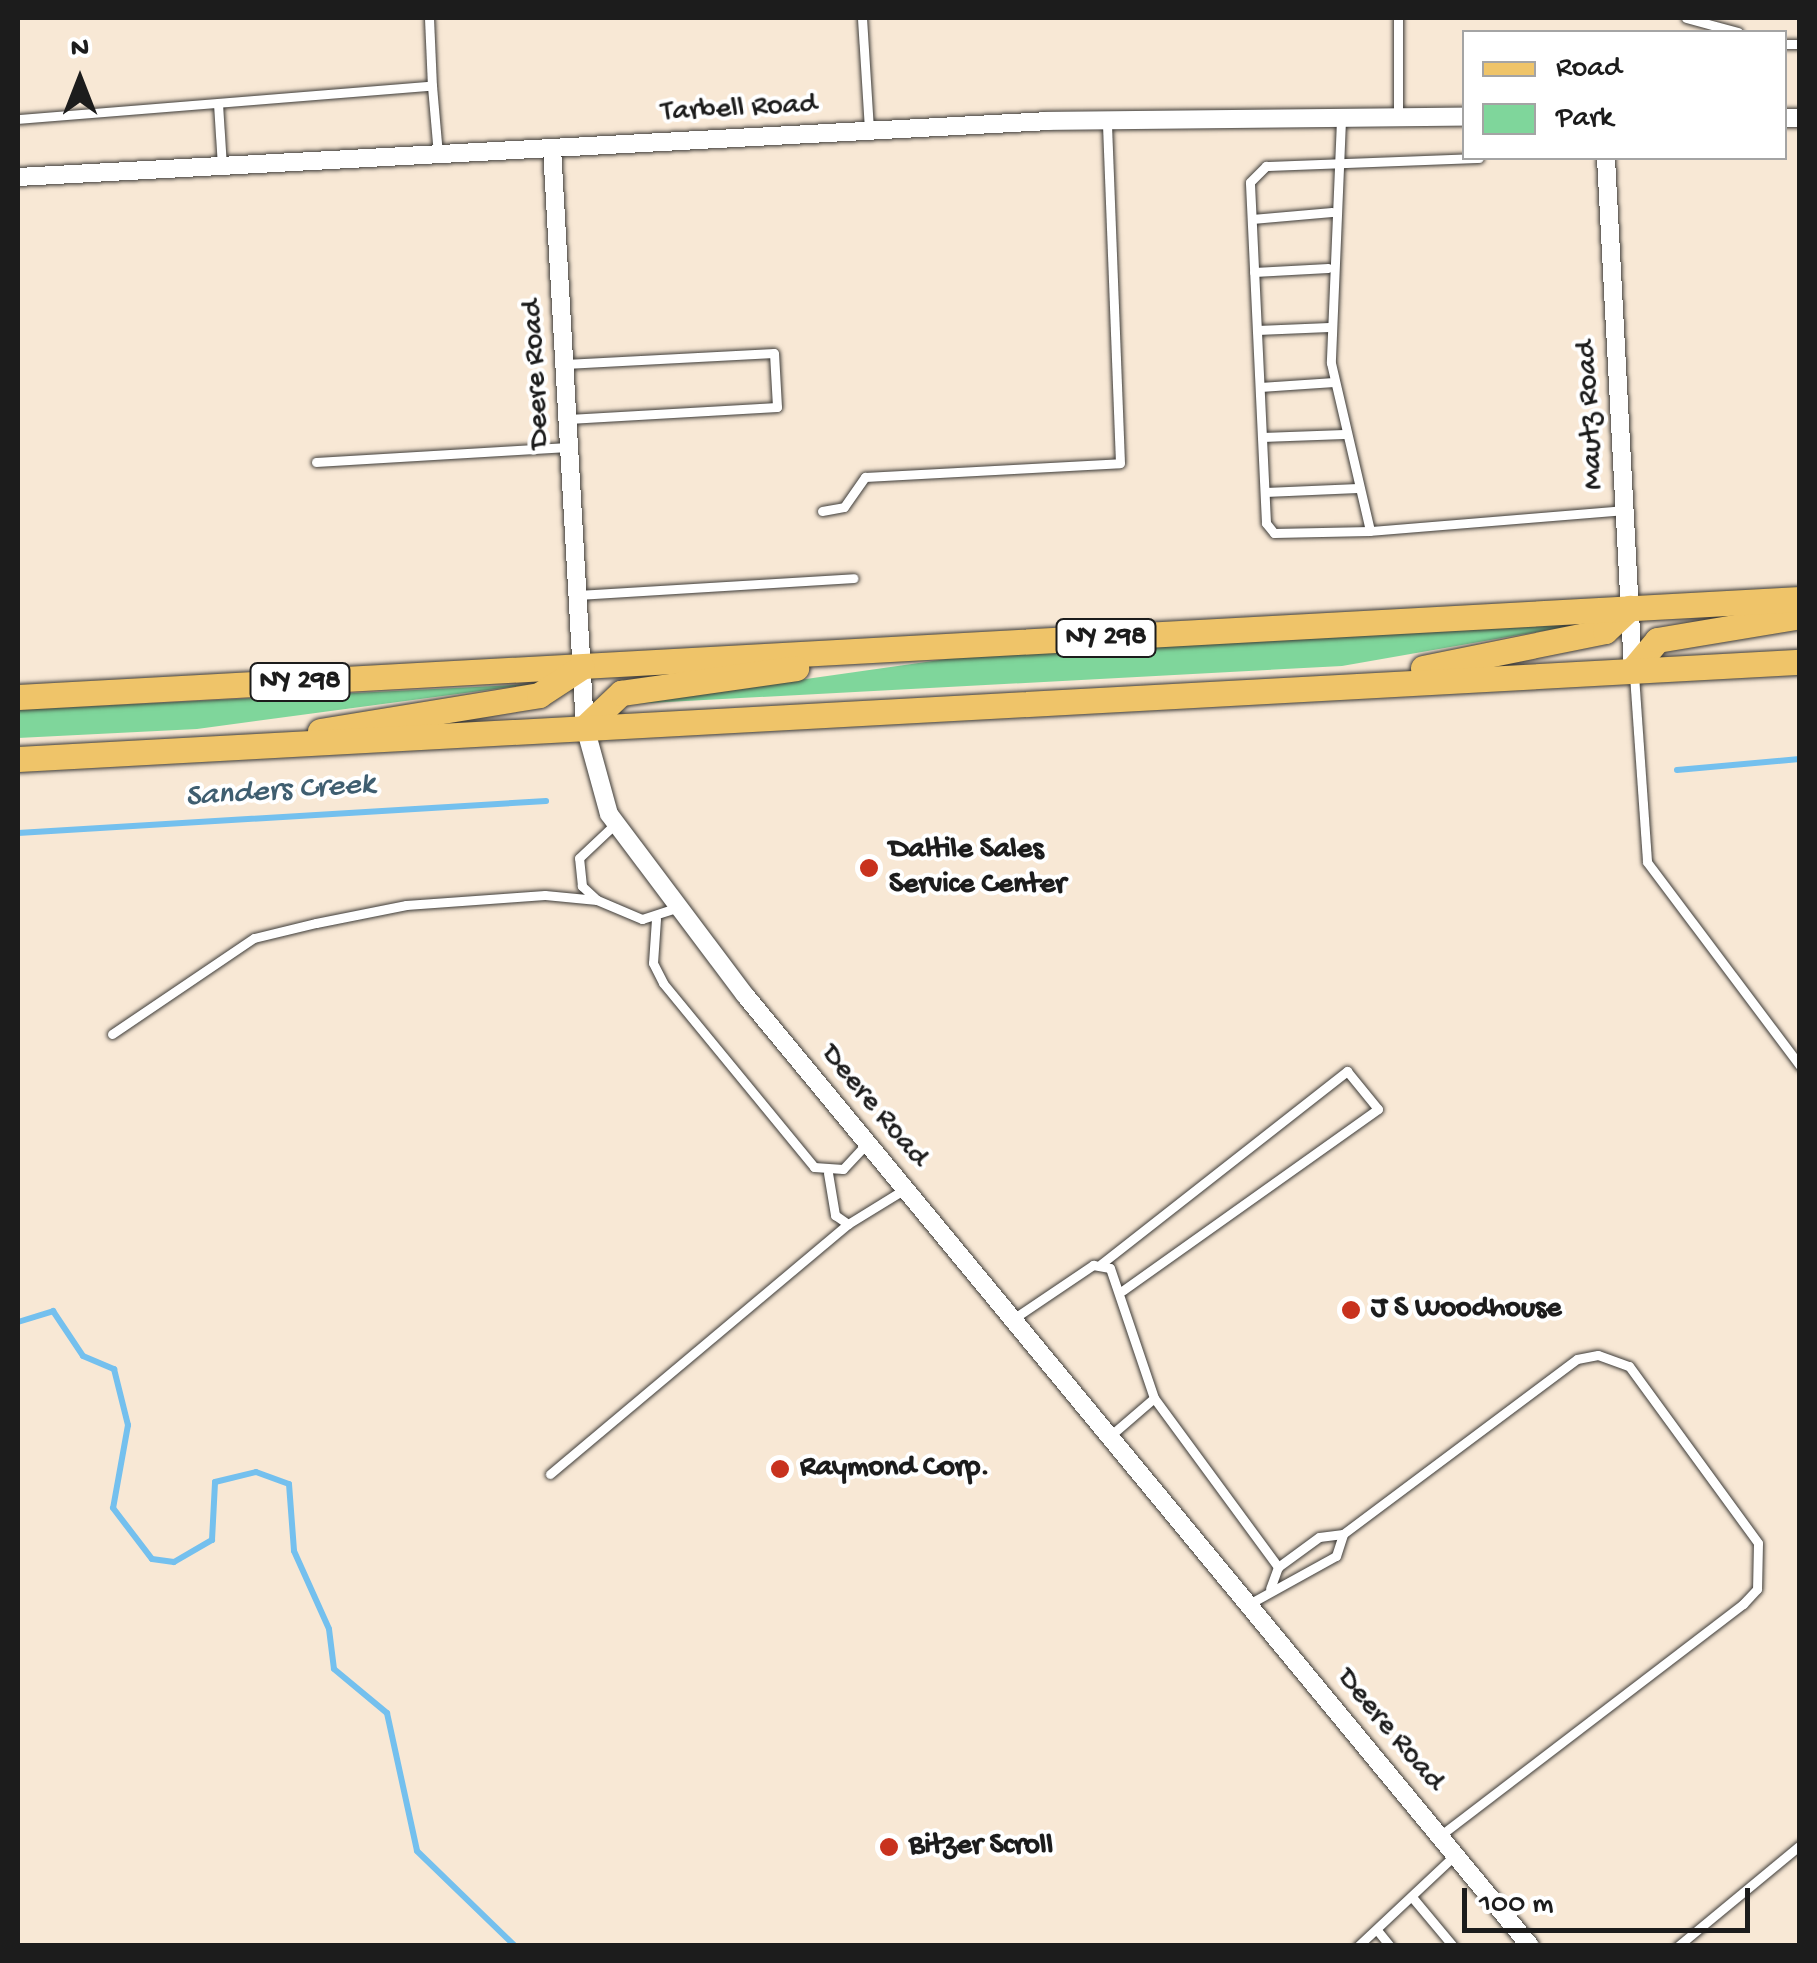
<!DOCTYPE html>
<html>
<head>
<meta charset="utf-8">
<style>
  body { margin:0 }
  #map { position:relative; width:1817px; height:1963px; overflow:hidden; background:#f8e8d5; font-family:"Gochi Hand",sans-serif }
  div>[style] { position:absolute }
  .green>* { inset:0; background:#7fd69b }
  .stream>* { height:6px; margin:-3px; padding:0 3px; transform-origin:3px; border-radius:3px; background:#74c0ee }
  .roads { filter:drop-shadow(0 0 2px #3d3b38) drop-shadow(0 0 2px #3d3b38) }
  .lane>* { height:9px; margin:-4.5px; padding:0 4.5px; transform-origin:4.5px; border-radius:4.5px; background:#fff }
  .street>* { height:18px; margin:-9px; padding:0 9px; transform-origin:9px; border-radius:9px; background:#fff }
  .primary>* { height:25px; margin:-12.5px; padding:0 12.5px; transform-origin:12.5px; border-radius:12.5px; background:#efc469 }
  .dots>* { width:28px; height:28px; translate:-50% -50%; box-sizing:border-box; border:5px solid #fff; border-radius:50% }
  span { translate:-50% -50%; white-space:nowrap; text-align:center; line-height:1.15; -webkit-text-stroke:8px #fff; paint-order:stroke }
  .shield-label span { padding:2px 8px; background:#fff; border:2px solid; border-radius:8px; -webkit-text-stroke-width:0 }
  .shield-label { font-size:28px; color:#1c1c1c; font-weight:700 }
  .street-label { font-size:30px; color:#1c1c1c }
  .poi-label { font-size:30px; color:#1c1c1c; font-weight:700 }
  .left { translate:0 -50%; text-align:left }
  .water-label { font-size:32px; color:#3f5e70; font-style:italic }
  .frame { position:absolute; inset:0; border:20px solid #1c1c1c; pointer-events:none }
  .legend { position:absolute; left:1462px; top:30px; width:325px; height:130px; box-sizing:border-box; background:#fff; border:2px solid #a4a4a4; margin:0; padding:12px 18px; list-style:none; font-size:30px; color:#1c1c1c }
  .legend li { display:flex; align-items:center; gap:20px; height:50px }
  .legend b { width:50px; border:2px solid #a4a4a4 }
  .north { position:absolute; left:30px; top:30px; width:100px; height:100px; -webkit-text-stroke:8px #fff; paint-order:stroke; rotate:0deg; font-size:28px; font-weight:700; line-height:40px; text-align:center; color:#1c1c1c }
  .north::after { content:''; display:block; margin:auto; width:35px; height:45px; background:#1c1c1c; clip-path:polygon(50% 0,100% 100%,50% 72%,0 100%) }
  .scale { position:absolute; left:1462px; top:1888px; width:288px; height:45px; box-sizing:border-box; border:5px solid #1c1c1c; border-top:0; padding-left:12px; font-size:30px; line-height:35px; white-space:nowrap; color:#1c1c1c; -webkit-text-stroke:8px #fff; paint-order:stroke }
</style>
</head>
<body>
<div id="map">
  <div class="green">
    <i style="clip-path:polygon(1582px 624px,1342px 666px,630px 704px,954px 658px)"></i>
    <i style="clip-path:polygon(533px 684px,197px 729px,18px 738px,18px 710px)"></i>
  </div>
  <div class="stream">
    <i style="left:1677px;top:770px;width:123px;rotate:-5.1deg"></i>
    <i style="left:18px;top:833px;width:529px;rotate:-3.47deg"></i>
    <i style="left:18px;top:1322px;width:37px;rotate:-17deg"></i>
    <i style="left:53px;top:1311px;width:54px;rotate:56.3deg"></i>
    <i style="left:83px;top:1356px;width:34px;rotate:23deg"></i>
    <i style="left:114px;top:1369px;width:58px;rotate:76deg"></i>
    <i style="left:128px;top:1425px;width:84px;rotate:100.2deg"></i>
    <i style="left:113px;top:1508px;width:64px;rotate:52.6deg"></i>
    <i style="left:152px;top:1559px;width:22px;rotate:8deg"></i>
    <i style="left:174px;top:1562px;width:44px;rotate:-30.1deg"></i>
    <i style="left:212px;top:1540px;width:58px;rotate:-87deg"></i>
    <i style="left:215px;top:1482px;width:42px;rotate:-13.7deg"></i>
    <i style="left:256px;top:1472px;width:35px;rotate:20deg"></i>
    <i style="left:289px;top:1484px;width:67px;rotate:85.7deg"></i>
    <i style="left:294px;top:1551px;width:85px;rotate:65.8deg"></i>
    <i style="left:329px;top:1629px;width:40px;rotate:82.9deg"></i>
    <i style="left:334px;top:1669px;width:69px;rotate:39.7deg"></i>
    <i style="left:387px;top:1713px;width:141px;rotate:77.7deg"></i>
    <i style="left:417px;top:1851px;width:136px;rotate:44.1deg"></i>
  </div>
  <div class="roads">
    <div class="lane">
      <i style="left:429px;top:18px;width:68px;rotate:87.5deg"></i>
      <i style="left:862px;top:18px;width:112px;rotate:86.4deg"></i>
      <i style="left:1398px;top:18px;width:99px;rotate:90deg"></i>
      <i style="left:1686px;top:18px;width:54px;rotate:15.1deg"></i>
      <i style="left:1784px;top:44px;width:16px"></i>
      <i style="left:218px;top:104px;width:62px;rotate:86.3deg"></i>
      <i style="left:18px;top:119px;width:415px;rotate:-4.6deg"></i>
      <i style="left:432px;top:86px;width:68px;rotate:85deg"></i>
      <i style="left:1341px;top:120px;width:243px;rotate:92.4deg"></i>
      <i style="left:1331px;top:363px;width:172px;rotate:76.9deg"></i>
      <i style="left:1370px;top:531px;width:255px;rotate:-4.7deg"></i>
      <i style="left:1252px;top:219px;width:80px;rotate:-5deg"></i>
      <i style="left:1254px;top:272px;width:74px;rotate:-3.1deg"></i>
      <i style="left:1257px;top:330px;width:72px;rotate:-2.4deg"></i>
      <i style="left:565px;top:364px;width:209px;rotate:-3deg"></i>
      <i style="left:774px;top:353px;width:54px;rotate:86.8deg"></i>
      <i style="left:777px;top:407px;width:209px;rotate:176.7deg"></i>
      <i style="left:1260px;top:387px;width:74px;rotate:-3.9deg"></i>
      <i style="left:1262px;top:437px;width:82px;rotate:-2.1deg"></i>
      <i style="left:316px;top:462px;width:252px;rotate:-3.4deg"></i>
      <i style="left:1265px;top:492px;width:93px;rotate:-2.5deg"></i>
      <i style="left:822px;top:511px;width:22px;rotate:-10deg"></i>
      <i style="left:844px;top:507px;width:37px;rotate:-55deg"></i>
      <i style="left:865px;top:477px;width:255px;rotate:-3.1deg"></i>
      <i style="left:1120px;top:463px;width:344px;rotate:-92.2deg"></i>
      <i style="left:1370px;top:531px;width:96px;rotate:178.8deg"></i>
      <i style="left:1274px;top:533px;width:13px;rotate:-129deg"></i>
      <i style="left:1266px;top:523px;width:341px;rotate:-92.7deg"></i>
      <i style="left:1250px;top:182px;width:23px;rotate:-45deg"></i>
      <i style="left:1266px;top:166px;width:213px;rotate:-2.2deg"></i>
      <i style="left:578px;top:595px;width:276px;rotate:-3.5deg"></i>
      <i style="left:1634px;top:675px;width:187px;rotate:86deg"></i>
      <i style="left:1647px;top:862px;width:255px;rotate:53.1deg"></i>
      <i style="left:597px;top:900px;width:21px;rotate:-137deg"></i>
      <i style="left:582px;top:886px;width:28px;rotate:-96deg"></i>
      <i style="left:579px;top:858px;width:50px;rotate:-43.4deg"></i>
      <i style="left:656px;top:919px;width:44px;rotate:93.9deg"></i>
      <i style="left:653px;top:963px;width:22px;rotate:63deg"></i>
      <i style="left:663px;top:983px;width:238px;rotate:50.6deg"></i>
      <i style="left:814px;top:1167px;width:29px;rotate:4deg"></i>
      <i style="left:843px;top:1169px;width:35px;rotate:-47deg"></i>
      <i style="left:112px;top:1034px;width:171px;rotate:-34.1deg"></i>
      <i style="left:254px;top:938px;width:64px;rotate:-13.6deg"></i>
      <i style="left:316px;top:923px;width:92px;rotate:-11.3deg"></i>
      <i style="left:406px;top:905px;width:139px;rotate:-4.1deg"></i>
      <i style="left:545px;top:895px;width:52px;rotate:5.5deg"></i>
      <i style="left:597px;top:900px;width:49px;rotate:22.9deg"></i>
      <i style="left:642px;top:919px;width:36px;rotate:-18deg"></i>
      <i style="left:828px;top:1173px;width:43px;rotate:80.5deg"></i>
      <i style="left:835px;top:1215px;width:16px;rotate:35deg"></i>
      <i style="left:848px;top:1224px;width:67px;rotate:-31.6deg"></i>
      <i style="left:1101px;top:1264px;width:313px;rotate:-38.1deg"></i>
      <i style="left:1347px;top:1071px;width:49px;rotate:50.8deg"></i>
      <i style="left:1378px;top:1109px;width:313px;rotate:144.6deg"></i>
      <i style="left:1013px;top:1319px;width:97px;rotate:-34deg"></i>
      <i style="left:1093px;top:1265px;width:17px;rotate:10deg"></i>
      <i style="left:1110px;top:1268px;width:137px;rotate:71.3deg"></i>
      <i style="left:1154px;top:1398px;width:210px;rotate:53.7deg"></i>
      <i style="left:1110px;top:1436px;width:58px;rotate:-40.8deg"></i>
      <i style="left:550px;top:1474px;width:389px;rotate:-40deg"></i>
      <i style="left:1343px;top:1534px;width:292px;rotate:-36.8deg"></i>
      <i style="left:1577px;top:1359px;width:21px;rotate:-11deg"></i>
      <i style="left:1598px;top:1355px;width:33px;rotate:20deg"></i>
      <i style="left:1629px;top:1366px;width:219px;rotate:53.9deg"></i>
      <i style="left:1758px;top:1543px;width:46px;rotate:91.2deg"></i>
      <i style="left:1757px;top:1589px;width:21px;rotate:133deg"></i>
      <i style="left:1743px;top:1604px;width:382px;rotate:142.6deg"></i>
      <i style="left:1249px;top:1604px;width:99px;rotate:-28.9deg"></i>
      <i style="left:1336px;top:1556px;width:23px;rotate:-72deg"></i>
      <i style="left:1343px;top:1534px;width:24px;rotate:173deg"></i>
      <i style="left:1319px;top:1537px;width:51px;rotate:143.8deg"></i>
      <i style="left:1278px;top:1567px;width:23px;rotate:110deg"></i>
      <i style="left:1412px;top:1897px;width:64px;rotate:50.1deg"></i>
      <i style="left:1377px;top:1930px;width:21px;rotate:51deg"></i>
      <i style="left:1358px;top:1946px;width:133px;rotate:-43.2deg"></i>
      <i style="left:1678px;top:1946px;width:158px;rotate:-39.6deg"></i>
    </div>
    <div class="street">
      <i style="left:1784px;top:118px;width:16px"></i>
      <i style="left:552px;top:148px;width:580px;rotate:86.74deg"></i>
      <i style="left:585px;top:727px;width:90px;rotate:74.6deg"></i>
      <i style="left:609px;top:814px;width:226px;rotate:53.1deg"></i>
      <i style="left:745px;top:995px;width:1233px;rotate:50.46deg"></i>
      <i style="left:1606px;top:158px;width:512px;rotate:86.98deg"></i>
      <i style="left:18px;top:177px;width:1032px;rotate:-3.11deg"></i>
      <i style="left:1048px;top:121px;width:416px;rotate:-0.6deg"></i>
    </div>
    <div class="primary">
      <i style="left:1423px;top:668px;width:186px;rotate:-11.5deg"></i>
      <i style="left:1605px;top:631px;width:34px;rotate:-43deg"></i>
      <i style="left:1633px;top:669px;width:38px;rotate:-50deg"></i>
      <i style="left:1657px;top:640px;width:145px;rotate:-9.5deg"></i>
      <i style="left:18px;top:697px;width:1785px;rotate:-3.15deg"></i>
      <i style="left:585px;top:727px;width:50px;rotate:-43.4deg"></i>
      <i style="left:621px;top:693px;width:177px;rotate:-8.1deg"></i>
      <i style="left:320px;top:731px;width:222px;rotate:-9.3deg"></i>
      <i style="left:539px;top:695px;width:51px;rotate:-33.1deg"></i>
      <i style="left:18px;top:759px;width:1785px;rotate:-3.12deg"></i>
    </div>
  </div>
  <div class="dots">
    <i style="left:869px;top:868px;background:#c8321e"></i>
    <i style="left:1351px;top:1310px;background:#c8321e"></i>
    <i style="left:780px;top:1469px;background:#c8321e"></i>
    <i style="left:889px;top:1847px;background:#c8321e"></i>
  </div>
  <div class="shield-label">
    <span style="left:1106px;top:638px">NY 298</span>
    <span style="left:300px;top:682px">NY 298</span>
  </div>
  <div class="street-label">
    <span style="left:739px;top:110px;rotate:-3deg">Tarbell Road</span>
    <span style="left:538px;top:374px;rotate:-93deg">Deere Road</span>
    <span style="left:1592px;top:415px;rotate:-93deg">Mautz Road</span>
    <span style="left:873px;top:1107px;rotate:50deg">Deere Road</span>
    <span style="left:1389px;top:1731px;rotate:50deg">Deere Road</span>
  </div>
  <div class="poi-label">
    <span class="left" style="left:889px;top:868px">Daltile Sales<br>Service Center</span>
    <span class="left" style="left:1371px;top:1310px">J S Woodhouse</span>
    <span class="left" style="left:800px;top:1469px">Raymond Corp.</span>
    <span class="left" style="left:909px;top:1847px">Bitzer Scroll</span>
  </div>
  <div class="water-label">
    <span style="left:280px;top:792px;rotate:-4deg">Sanders Creek</span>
  </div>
  <div class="frame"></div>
  <ul class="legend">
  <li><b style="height:12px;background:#efc469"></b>Road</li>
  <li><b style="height:28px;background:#7fd69b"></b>Park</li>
  </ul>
  <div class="north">N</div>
  <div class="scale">100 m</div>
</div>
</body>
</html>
